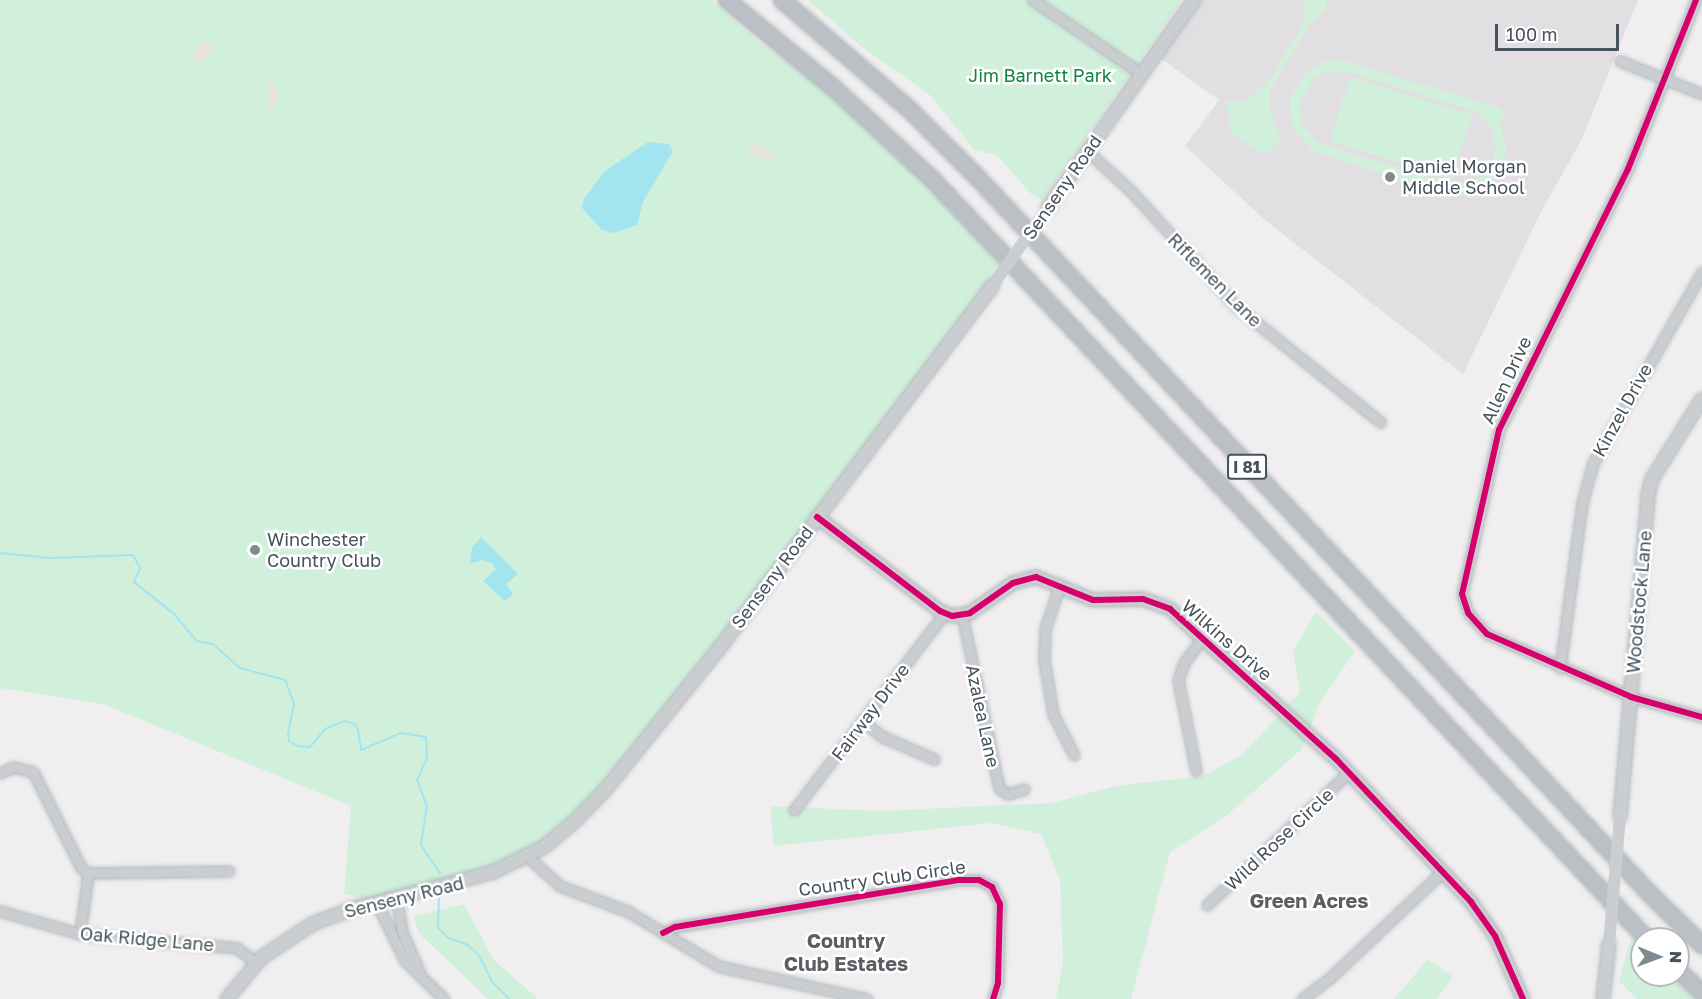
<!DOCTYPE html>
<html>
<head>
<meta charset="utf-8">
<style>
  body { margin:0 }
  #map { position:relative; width:1702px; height:999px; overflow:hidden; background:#f0eeef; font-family:"Golos Text",sans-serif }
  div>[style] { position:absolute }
  .education>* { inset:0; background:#e1dfe1 }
  .green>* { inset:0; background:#d1f0db }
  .sand>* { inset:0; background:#e8e3dd }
  .water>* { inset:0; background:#a3e4f1 }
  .stream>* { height:2px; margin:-1px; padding:0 1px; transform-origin:1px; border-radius:1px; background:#a3e4f1 }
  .roads { filter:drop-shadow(0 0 2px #b3b9bf) drop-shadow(0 0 2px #b3b9bf) }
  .street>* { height:9px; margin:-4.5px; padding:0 4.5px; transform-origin:4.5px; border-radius:4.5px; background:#caced0 }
  .secondary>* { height:12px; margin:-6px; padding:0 6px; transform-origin:6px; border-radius:6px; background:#cbced1 }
  .highway>* { height:16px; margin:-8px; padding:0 8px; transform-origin:8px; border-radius:8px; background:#bac0c5 }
  .secondary-bridge>* { height:12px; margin:-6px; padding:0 6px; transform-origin:6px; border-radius:6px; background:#cbced1 }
  .cycleway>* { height:6px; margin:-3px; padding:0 3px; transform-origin:3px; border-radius:3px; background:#d6006c }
  .dots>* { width:16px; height:16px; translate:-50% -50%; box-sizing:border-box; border:3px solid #fff; border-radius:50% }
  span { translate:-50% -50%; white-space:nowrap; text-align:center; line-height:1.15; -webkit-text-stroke:5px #fff; paint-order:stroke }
  .shield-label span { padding:2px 4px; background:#fff; border:2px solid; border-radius:4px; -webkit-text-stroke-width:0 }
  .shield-label { font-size:16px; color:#45525c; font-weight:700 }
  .park-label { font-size:18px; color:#108343 }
  .poi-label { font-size:18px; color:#45525c }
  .left { translate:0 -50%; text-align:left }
  .street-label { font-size:18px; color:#45525c }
  .neighbourhood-label { font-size:20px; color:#5a5e63; font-weight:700 }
  .north { position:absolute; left:1630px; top:927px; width:60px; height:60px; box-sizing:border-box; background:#fff; border:2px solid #b5babe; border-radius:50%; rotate:91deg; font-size:16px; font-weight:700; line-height:24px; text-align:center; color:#45525c }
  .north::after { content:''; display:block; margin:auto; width:21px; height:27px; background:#81898f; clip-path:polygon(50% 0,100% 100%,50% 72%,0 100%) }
  .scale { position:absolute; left:1495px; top:24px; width:124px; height:27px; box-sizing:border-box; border:3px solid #45525c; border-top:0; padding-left:8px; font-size:18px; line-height:21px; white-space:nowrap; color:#45525c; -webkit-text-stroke:4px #fff; paint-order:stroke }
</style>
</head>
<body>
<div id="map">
  <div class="education">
    <i style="clip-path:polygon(1202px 0,1638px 0,1581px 141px,1543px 208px,1463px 374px,1265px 220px,1185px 146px,1219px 100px,1160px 58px)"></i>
  </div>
  <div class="green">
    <i style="clip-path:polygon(0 0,711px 0,755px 39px,869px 120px,1009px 261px,741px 620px,573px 823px,493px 872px,376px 902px,344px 894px,351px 806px,103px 704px,0 688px)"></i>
    <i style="clip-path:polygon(808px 0,1182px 0,1042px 200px,1031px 194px,997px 155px,974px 150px,930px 95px,862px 47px)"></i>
    <i style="clip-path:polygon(1305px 0,1326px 0,1327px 8px,1311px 22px,1270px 90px,1270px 108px,1280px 141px,1269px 152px,1262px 153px,1233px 135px,1226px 101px,1244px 102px,1267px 84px,1304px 23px)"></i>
    <i style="clip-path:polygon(evenodd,1340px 60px,1501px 108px,1505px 121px,1499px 120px,1507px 149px,1496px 177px,1477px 192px,1454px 196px,1313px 151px,1292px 128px,1289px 99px,1307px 71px,1326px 61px,1340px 60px,1328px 71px,1350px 73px,1474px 111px,1493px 130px,1496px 148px,1491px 165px,1479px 179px,1455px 185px,1318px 143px,1302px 124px,1300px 101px,1314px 79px,1328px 71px)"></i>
    <i style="clip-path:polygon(1350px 77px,1472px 115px,1452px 179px,1330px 141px)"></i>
    <i style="clip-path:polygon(1316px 612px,1355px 651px,1319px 704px,1302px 749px,1227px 815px,1170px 852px,1131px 999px,1056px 999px,1063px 962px,1060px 880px,1041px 834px,992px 823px,774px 846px,770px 806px,881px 811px,1052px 803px,1116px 786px,1203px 776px,1242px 755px,1300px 692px,1293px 651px)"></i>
    <i style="clip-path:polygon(464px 904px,494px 960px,538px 999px,488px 999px,418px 932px,414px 916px)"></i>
    <i style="clip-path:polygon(1632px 934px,1642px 945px,1642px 975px,1670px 975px,1693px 999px,1637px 999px,1619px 981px)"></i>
    <i style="clip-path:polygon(1428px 959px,1453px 977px,1437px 999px,1394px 999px)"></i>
  </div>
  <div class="sand">
    <i style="clip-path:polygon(201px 41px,213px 46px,212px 53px,196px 64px,194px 56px)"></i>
    <i style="clip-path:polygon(271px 80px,277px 86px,278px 102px,271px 110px,267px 106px,271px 91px,266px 84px)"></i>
    <i style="clip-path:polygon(757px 143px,773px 155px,772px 160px,748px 153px,750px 145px)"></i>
  </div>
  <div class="water">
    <i style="clip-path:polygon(648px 142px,669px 144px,673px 151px,643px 202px,637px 225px,614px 233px,602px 230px,582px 208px,584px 199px,605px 171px)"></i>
    <i style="clip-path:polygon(481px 537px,518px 574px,506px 584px,513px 594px,505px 601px,483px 581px,496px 569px,492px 563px,482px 560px,470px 564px,472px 548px)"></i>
  </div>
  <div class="stream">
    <i style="left:0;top:553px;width:51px;rotate:5.6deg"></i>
    <i style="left:51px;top:558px;width:82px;rotate:-2.1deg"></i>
    <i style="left:133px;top:555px;width:15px;rotate:62deg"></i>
    <i style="left:140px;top:568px;width:15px;rotate:113deg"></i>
    <i style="left:134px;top:582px;width:51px;rotate:38.7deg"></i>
    <i style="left:174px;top:614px;width:35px;rotate:50deg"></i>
    <i style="left:197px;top:641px;width:16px;rotate:11deg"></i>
    <i style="left:213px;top:644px;width:36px;rotate:42deg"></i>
    <i style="left:240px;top:668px;width:47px;rotate:14.9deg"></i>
    <i style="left:285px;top:680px;width:25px;rotate:69deg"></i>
    <i style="left:294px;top:703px;width:32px;rotate:101deg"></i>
    <i style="left:288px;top:734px;width:7px;rotate:82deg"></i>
    <i style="left:289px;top:741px;width:10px;rotate:29deg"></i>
    <i style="left:298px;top:746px;width:12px;rotate:5deg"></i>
    <i style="left:310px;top:747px;width:23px;rotate:-50deg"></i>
    <i style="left:325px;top:729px;width:22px;rotate:-22deg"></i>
    <i style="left:345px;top:721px;width:10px;rotate:17deg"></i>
    <i style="left:355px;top:724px;width:7px;rotate:63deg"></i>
    <i style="left:358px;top:730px;width:20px;rotate:81deg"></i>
    <i style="left:361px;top:750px;width:43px;rotate:-23deg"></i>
    <i style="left:401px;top:733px;width:25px;rotate:9deg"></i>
    <i style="left:426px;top:737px;width:21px;rotate:87deg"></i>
    <i style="left:427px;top:758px;width:24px;rotate:114deg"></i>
    <i style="left:417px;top:780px;width:28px;rotate:69deg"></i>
    <i style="left:427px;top:806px;width:39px;rotate:99deg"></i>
    <i style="left:421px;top:845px;width:34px;rotate:56deg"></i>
    <i style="left:439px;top:898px;width:30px;rotate:92deg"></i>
    <i style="left:438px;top:928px;width:14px;rotate:45deg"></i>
    <i style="left:448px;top:938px;width:19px;rotate:18deg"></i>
    <i style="left:466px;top:944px;width:17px;rotate:40deg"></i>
    <i style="left:479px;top:955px;width:30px;rotate:64deg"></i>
    <i style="left:492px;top:982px;width:24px;rotate:45deg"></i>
  </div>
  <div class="roads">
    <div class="street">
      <i style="left:1033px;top:0;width:132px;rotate:34.2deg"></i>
      <i style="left:1696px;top:0;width:182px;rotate:111.9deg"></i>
      <i style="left:1628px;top:169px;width:291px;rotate:116.3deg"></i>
      <i style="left:1499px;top:430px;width:168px;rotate:102.7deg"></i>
      <i style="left:1462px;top:594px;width:20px;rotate:72deg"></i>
      <i style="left:1468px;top:613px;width:28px;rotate:48deg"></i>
      <i style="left:1487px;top:634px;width:157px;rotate:23.6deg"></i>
      <i style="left:1631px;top:697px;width:74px;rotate:15.7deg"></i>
      <i style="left:1620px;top:61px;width:88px;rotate:21.9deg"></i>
      <i style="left:1087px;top:151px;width:58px;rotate:42.2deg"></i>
      <i style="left:1130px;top:190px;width:159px;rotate:47.6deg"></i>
      <i style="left:1237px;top:307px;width:184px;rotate:38.8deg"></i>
      <i style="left:1060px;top:584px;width:47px;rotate:108.4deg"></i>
      <i style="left:1045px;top:629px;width:31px;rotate:92deg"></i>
      <i style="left:1044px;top:660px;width:55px;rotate:80.5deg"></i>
      <i style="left:1053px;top:714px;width:46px;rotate:62.9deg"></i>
      <i style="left:962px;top:615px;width:177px;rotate:77.9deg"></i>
      <i style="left:999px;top:788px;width:11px;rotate:34deg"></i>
      <i style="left:1008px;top:794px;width:17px;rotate:-17deg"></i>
      <i style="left:1560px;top:668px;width:166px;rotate:-82.4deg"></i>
      <i style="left:1582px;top:503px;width:41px;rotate:-74.6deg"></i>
      <i style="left:1593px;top:463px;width:220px;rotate:-60.3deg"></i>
      <i style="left:864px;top:722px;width:22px;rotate:39deg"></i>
      <i style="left:881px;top:736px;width:58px;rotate:23.5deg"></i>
      <i style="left:1196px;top:771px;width:93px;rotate:-101.2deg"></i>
      <i style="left:1178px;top:680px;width:18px;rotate:-71deg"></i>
      <i style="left:1184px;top:663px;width:32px;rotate:-54deg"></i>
      <i style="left:0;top:773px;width:14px;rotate:-25deg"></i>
      <i style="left:13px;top:767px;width:21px;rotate:14deg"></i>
      <i style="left:33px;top:772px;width:107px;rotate:63.4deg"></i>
      <i style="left:81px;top:868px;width:9px;rotate:36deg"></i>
      <i style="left:794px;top:810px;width:247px;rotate:-52.6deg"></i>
      <i style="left:527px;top:856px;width:45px;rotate:42.3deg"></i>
      <i style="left:560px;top:886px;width:74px;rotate:20.6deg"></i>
      <i style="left:629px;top:912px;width:104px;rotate:31.2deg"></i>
      <i style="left:718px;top:966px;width:153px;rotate:12.5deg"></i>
      <i style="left:88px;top:873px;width:141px;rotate:-0.8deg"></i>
      <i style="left:396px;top:897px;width:36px;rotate:80deg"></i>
      <i style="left:402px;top:932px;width:43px;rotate:66.4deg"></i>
      <i style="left:376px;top:902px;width:66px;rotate:63.8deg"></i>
      <i style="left:405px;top:961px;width:54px;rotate:44.3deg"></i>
      <i style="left:1207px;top:905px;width:195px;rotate:-43.1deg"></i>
      <i style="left:0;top:911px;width:83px;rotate:16deg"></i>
      <i style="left:80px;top:934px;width:158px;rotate:5.1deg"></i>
      <i style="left:237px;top:948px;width:24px;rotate:38deg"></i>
      <i style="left:663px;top:933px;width:13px;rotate:-27deg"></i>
      <i style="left:675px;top:927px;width:287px;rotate:-9.4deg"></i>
      <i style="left:958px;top:880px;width:21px"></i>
      <i style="left:979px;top:880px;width:15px;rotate:28deg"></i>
      <i style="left:992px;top:887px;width:19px;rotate:65deg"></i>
      <i style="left:1000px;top:904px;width:79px;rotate:91.5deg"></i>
      <i style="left:998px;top:983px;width:17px;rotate:107deg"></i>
      <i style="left:80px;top:934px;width:62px;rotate:-82.5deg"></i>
      <i style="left:1302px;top:999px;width:38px;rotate:-37deg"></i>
      <i style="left:1332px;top:976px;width:153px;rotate:-43.4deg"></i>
    </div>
    <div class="secondary">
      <i style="left:1048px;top:207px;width:253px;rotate:-54.8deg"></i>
      <i style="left:817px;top:517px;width:155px;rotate:37.4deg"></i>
      <i style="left:940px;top:611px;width:13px;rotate:23deg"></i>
      <i style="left:952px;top:616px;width:18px;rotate:-9deg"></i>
      <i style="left:970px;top:613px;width:52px;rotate:-34.9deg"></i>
      <i style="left:1013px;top:583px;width:24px;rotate:-15deg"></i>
      <i style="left:1036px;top:577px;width:61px;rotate:22deg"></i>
      <i style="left:1093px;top:600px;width:50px;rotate:-1.1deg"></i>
      <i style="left:1143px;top:599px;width:29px;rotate:20deg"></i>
      <i style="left:1170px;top:609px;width:224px;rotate:42.1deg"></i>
      <i style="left:1336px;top:759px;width:197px;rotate:46.6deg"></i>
      <i style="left:1471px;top:902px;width:42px;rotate:54.8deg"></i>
      <i style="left:1495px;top:936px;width:69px;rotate:66deg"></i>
      <i style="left:1620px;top:817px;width:324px;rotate:-85deg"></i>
      <i style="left:1648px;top:494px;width:16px;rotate:-75deg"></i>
      <i style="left:1652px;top:479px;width:94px;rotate:-58deg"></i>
      <i style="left:227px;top:999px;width:53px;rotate:-50.3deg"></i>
      <i style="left:261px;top:958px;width:61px;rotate:-33.7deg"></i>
      <i style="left:312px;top:924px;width:46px;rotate:-20.4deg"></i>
      <i style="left:355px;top:908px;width:143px;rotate:-14.6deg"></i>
      <i style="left:493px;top:872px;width:57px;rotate:-26.1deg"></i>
      <i style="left:544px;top:847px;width:38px;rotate:-40deg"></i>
      <i style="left:573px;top:823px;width:47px;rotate:-45.9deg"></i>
      <i style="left:606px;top:789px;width:184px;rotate:-51.2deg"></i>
      <i style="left:721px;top:646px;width:452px;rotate:-53deg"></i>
      <i style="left:1603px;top:999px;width:56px;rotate:-83.9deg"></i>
    </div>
    <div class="highway">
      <i style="left:727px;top:0;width:141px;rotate:39.5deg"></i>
      <i style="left:836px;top:90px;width:131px;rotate:42.8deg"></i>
      <i style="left:932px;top:179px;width:1043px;rotate:46.75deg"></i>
      <i style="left:782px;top:0;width:172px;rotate:40.7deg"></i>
      <i style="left:912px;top:112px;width:91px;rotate:45deg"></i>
      <i style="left:976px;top:176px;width:988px;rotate:46.81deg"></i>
      <i style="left:1652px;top:896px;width:70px;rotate:44.4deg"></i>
      <i style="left:1678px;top:970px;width:33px;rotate:44deg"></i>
    </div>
  </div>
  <div class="secondary-bridge">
    <i style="left:993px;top:285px;width:95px;rotate:-54.8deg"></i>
    <i style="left:1609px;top:943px;width:126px;rotate:-85deg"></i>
  </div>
  <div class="cycleway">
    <i style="left:1696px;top:0;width:182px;rotate:111.9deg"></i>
    <i style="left:1628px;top:169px;width:291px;rotate:116.3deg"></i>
    <i style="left:1499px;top:430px;width:168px;rotate:102.7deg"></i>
    <i style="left:1462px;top:594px;width:20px;rotate:72deg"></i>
    <i style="left:1468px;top:613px;width:28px;rotate:48deg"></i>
    <i style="left:1487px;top:634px;width:157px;rotate:23.6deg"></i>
    <i style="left:1631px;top:697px;width:74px;rotate:15.7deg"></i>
    <i style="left:817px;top:517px;width:155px;rotate:37.4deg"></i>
    <i style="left:940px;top:611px;width:13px;rotate:23deg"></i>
    <i style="left:952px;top:616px;width:18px;rotate:-9deg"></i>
    <i style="left:970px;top:613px;width:52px;rotate:-34.9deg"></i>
    <i style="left:1013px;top:583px;width:24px;rotate:-15deg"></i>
    <i style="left:1036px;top:577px;width:61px;rotate:22deg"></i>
    <i style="left:1093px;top:600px;width:50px;rotate:-1.1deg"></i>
    <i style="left:1143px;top:599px;width:29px;rotate:20deg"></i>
    <i style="left:1170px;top:609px;width:224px;rotate:42.1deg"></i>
    <i style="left:1336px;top:759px;width:197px;rotate:46.6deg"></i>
    <i style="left:1471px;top:902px;width:42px;rotate:54.8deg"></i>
    <i style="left:1495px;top:936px;width:69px;rotate:66deg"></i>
    <i style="left:663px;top:933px;width:13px;rotate:-27deg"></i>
    <i style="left:675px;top:927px;width:287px;rotate:-9.4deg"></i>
    <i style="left:958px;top:880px;width:21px"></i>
    <i style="left:979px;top:880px;width:15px;rotate:28deg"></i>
    <i style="left:992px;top:887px;width:19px;rotate:65deg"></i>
    <i style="left:1000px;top:904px;width:79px;rotate:91.5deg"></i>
    <i style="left:998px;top:983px;width:17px;rotate:107deg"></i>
  </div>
  <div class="dots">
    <i style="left:1390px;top:177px;background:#81898f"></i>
    <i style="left:255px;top:550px;background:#81898f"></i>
  </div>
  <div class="shield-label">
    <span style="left:1247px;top:467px">I 81</span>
  </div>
  <div class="park-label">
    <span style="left:1040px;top:75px">Jim Barnett Park</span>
  </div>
  <div class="poi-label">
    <span class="left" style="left:1402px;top:177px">Daniel Morgan<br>Middle School</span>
    <span class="left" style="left:267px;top:550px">Winchester<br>Country Club</span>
  </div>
  <div class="street-label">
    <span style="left:1062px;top:187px;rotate:-55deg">Senseny Road</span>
    <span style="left:1215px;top:280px;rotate:45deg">Riflemen Lane</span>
    <span style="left:1506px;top:380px;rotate:-65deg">Allen Drive</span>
    <span style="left:1622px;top:410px;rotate:-61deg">Kinzel Drive</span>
    <span style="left:772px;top:577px;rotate:-53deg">Senseny Road</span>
    <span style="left:1639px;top:602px;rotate:-85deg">Woodstock Lane</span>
    <span style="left:1227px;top:640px;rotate:41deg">Wilkins Drive</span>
    <span style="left:870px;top:712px;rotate:-53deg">Fairway Drive</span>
    <span style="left:983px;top:716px;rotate:78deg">Azalea Lane</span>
    <span style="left:1279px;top:839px;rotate:-43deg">Wild Rose Circle</span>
    <span style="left:882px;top:878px;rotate:-8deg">Country Club Circle</span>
    <span style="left:404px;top:897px;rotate:-14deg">Senseny Road</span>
    <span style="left:147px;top:939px;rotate:5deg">Oak Ridge Lane</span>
  </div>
  <div class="neighbourhood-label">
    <span style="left:1309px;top:900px">Green Acres</span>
    <span style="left:846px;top:952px">Country<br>Club Estates</span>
  </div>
  <div class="north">N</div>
  <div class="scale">100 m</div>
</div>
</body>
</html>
